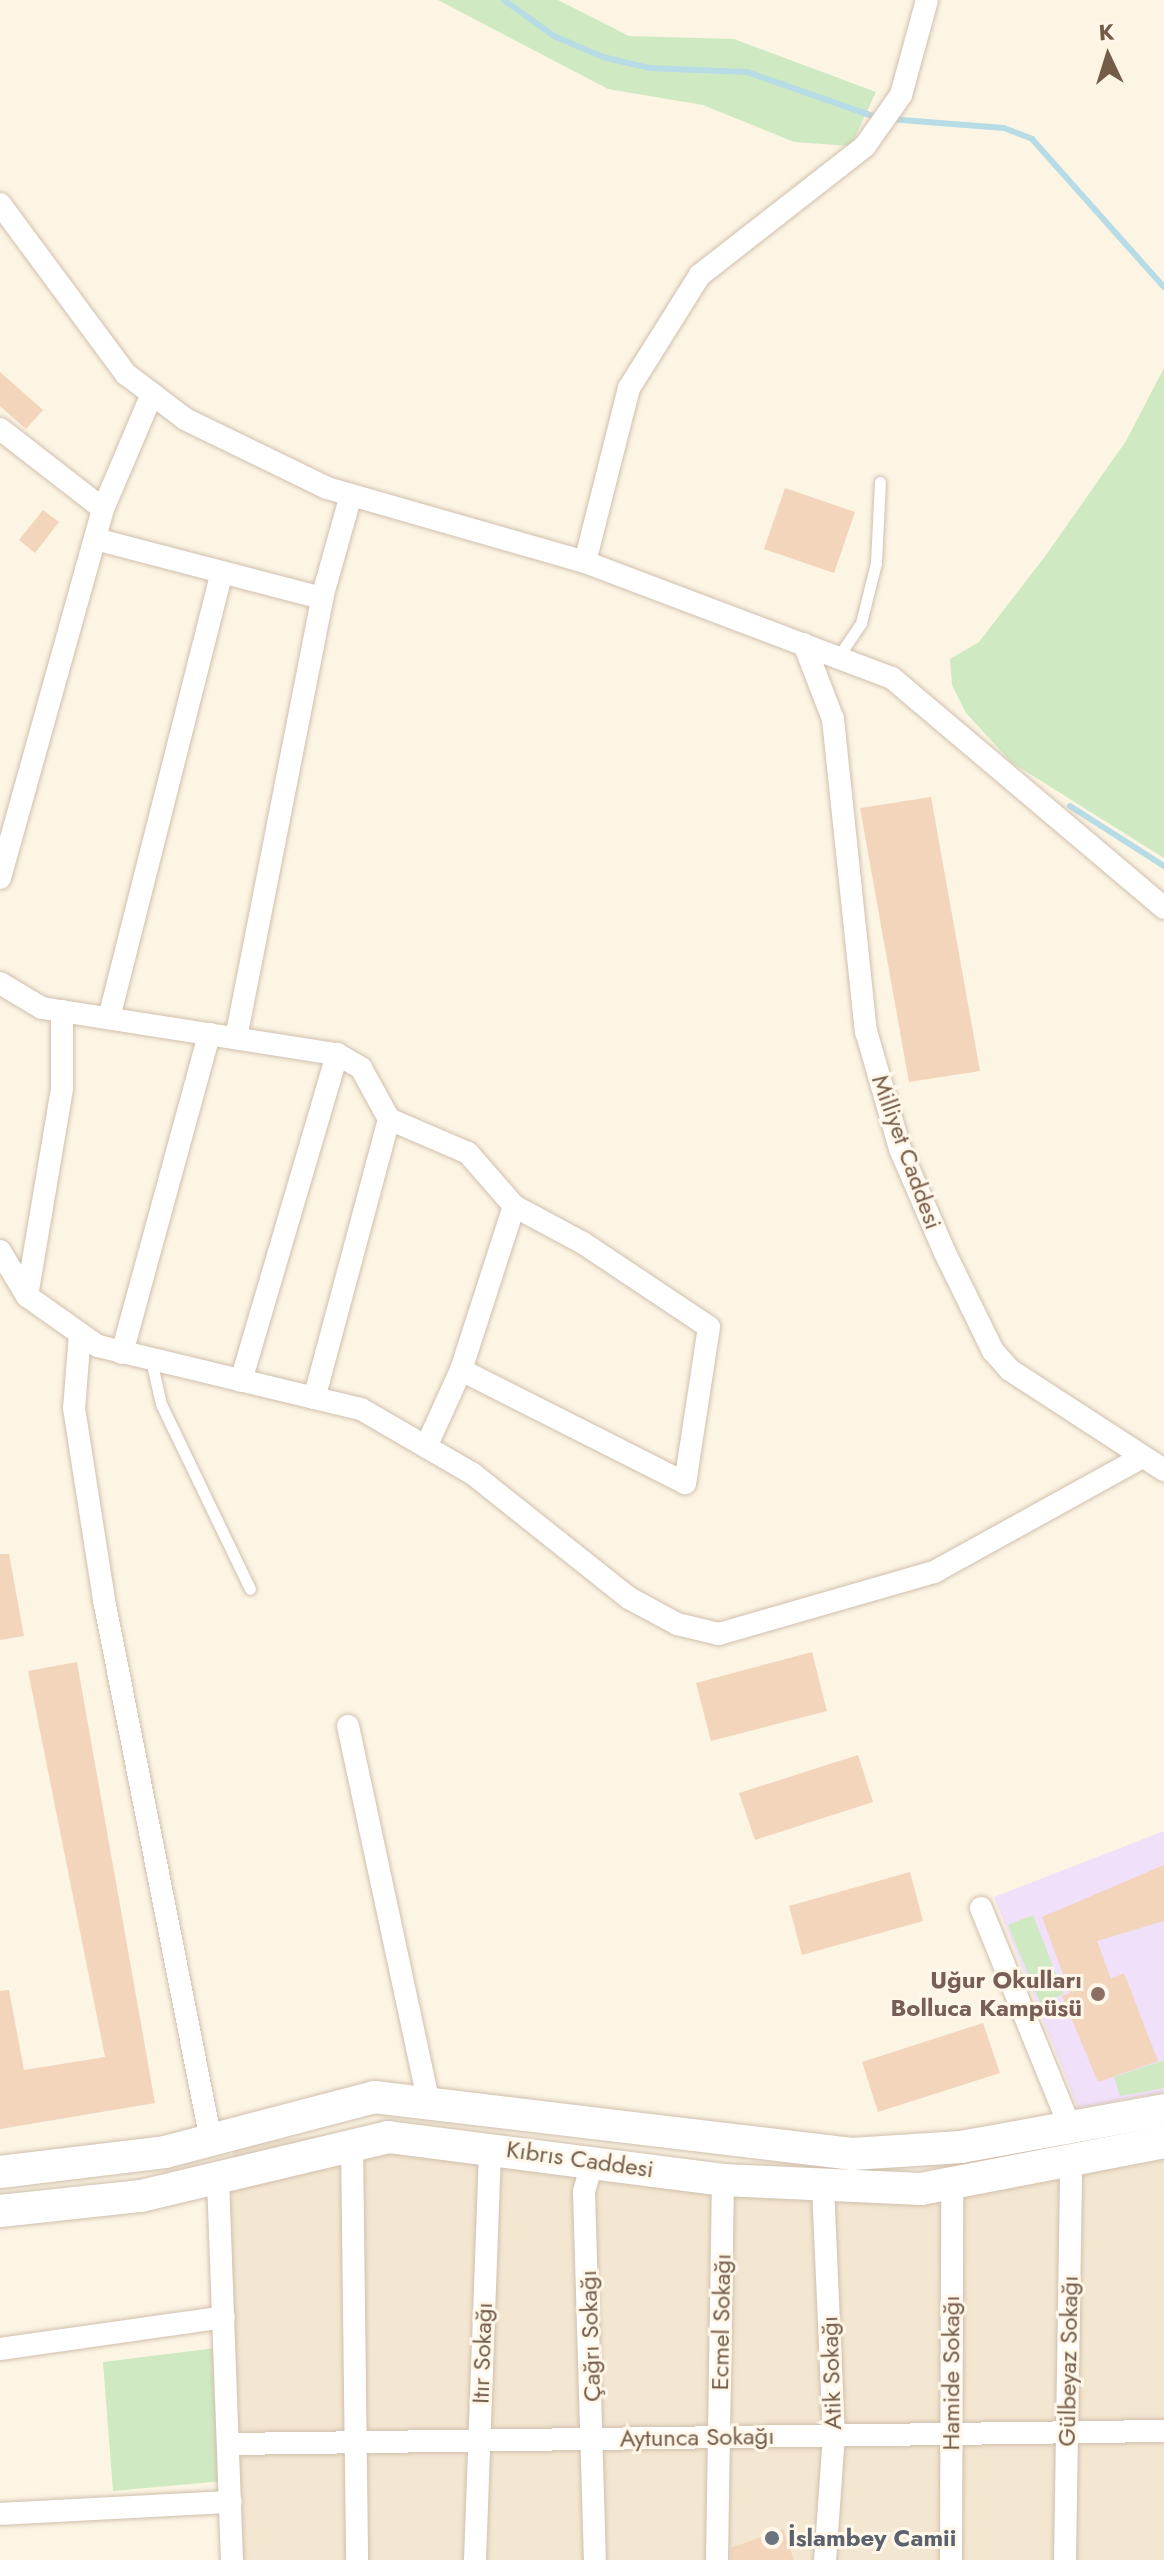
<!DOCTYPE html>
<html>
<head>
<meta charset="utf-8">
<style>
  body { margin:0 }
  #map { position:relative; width:1164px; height:2560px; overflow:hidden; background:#fcf5e4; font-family:Jost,sans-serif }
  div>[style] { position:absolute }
  .residential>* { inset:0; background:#f4e7d2 }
  .education>* { inset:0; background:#f1e0f9 }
  .green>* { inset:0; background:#cfeac2 }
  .stream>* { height:6px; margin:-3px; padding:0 3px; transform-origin:3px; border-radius:3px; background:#b8dce6 }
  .building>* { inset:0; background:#f2d5bb }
  .roads { filter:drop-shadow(0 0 2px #d0bfad) drop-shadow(0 0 2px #d0bfad) }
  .lane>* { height:11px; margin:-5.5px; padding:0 5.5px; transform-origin:5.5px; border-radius:5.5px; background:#fff }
  .street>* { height:22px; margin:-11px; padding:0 11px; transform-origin:11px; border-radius:11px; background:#fff }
  .secondary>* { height:32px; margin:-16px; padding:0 16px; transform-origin:16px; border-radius:16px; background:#fff }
  .dots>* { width:22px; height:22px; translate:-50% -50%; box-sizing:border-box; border:4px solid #fff8ea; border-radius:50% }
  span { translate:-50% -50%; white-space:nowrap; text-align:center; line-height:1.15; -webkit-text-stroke:6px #fff8ea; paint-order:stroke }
  .street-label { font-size:24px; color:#755c49 }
  .education-label { font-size:24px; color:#785e54; font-weight:700 }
  .right { translate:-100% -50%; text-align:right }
  .worship-label { font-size:24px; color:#5b616d; font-weight:700 }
  .left { translate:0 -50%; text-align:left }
  .north { position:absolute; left:1068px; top:16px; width:80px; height:80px; -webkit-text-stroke:6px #fff8ea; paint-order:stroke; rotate:356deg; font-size:22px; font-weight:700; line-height:32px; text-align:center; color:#755c49 }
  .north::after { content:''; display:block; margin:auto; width:28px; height:36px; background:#755c49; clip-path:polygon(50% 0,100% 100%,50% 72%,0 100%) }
</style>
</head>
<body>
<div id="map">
  <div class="residential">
    <i style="clip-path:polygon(346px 2133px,952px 2187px,1164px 2136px,1164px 2560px,232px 2560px,224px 2317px,234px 2144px)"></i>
  </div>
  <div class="education">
    <i style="clip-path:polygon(1164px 1831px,1164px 2092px,1078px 2108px,994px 1897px)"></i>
  </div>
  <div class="green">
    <i style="clip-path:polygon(438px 0,558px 0,629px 36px,734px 39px,876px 92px,851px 146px,794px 142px,703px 105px,608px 89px)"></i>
    <i style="clip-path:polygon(1164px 368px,1164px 858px,1011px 762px,966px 713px,952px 685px,950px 659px,979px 642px,1046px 555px,1126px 441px)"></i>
    <i style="clip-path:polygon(1033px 1915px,1064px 1994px,1040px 2003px,1008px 1925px)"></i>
    <i style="clip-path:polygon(1164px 2060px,1164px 2088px,1120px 2096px,1114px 2077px)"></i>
    <i style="clip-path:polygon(216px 2348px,224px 2481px,113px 2491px,103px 2362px)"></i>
  </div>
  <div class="stream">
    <i style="left:504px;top:0;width:62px;rotate:35.8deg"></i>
    <i style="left:554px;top:36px;width:53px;rotate:23.2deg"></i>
    <i style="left:603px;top:57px;width:47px;rotate:13.4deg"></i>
    <i style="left:649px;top:68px;width:98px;rotate:2.3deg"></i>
    <i style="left:747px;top:72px;width:139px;rotate:19.3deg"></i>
    <i style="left:889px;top:119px;width:115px;rotate:4.5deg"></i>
    <i style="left:1004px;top:128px;width:30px;rotate:21deg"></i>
    <i style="left:1032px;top:139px;width:198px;rotate:48.3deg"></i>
    <i style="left:1070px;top:806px;width:112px;rotate:32.6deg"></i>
  </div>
  <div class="building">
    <i style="clip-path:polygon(0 372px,43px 410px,26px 429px,0 406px)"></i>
    <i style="clip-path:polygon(785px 488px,855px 512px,834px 573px,764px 549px)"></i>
    <i style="clip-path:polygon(43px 510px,59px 522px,35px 553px,19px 540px)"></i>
    <i style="clip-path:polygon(931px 797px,980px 1071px,909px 1082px,860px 808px)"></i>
    <i style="clip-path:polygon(0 1554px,9px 1554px,24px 1636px,0 1640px)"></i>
    <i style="clip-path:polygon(812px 1652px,827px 1711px,711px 1741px,696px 1683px)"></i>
    <i style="clip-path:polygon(77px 1662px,155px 2103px,0 2129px,0 1991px,9px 1990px,24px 2070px,105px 2057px,28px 1671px)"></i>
    <i style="clip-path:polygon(858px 1755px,873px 1802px,755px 1840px,739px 1793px)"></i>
    <i style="clip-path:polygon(1164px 1865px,1164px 1921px,1097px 1941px,1111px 1979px,1124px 1973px,1158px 2061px,1098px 2082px,1062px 1996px,1070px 1993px,1042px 1917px)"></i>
    <i style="clip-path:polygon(910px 1872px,923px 1921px,802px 1955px,789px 1906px)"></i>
    <i style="clip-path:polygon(983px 2023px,1000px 2073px,878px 2112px,862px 2062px)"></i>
    <i style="clip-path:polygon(783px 2529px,794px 2560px,731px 2560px,731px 2548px)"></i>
  </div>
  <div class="roads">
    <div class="lane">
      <i style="left:838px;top:657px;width:41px;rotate:-55.9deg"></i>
      <i style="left:861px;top:623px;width:62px;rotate:-76deg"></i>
      <i style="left:876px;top:563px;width:81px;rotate:-87.2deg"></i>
      <i style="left:151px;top:1360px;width:45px;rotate:77.2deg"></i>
      <i style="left:161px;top:1404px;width:205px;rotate:64.3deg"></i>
    </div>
    <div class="street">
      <i style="left:0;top:204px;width:212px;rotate:53.5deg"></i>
      <i style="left:126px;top:374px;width:74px;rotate:37.3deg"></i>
      <i style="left:185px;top:419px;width:158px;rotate:25.9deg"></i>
      <i style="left:327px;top:488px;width:268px;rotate:16deg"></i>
      <i style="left:585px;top:562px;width:328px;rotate:20.7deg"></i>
      <i style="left:892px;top:678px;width:356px;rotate:40.2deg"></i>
      <i style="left:0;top:429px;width:130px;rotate:37.8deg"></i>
      <i style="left:95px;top:539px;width:235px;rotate:14.6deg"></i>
      <i style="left:585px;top:562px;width:179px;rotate:-75.8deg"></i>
      <i style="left:629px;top:388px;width:133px;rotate:-57.9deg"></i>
      <i style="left:700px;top:275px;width:209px;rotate:-38deg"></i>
      <i style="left:865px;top:146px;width:62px;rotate:-54.8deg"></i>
      <i style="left:901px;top:95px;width:98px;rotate:-74.7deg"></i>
      <i style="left:804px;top:644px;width:80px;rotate:68.9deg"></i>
      <i style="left:833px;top:719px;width:314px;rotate:84deg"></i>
      <i style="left:866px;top:1031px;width:123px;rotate:73.9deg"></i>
      <i style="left:900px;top:1149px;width:113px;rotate:66.6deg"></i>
      <i style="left:945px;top:1253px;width:109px;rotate:63.9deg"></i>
      <i style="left:993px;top:1351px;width:25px;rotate:48deg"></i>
      <i style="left:1010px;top:1370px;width:184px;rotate:33deg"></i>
      <i style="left:0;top:878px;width:383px;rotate:-74.4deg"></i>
      <i style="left:103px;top:509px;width:125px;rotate:-66.9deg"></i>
      <i style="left:0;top:983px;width:49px;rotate:30.8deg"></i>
      <i style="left:42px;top:1008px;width:299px;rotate:8.9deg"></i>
      <i style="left:337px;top:1054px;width:28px;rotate:30deg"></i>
      <i style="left:361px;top:1068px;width:58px;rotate:61.2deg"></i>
      <i style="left:389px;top:1119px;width:289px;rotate:105deg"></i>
      <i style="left:109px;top:1018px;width:460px;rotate:-75.8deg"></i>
      <i style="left:236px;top:1038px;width:448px;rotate:-78.9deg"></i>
      <i style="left:322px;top:598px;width:107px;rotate:-74.3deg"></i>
      <i style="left:389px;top:1119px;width:86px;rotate:23.3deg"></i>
      <i style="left:468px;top:1153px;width:70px;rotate:49deg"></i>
      <i style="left:514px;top:1206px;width:78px;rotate:28.2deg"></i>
      <i style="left:583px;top:1243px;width:151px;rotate:33.7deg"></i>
      <i style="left:709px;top:1327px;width:158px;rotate:98.7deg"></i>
      <i style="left:685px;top:1483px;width:251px;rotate:-153.2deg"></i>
      <i style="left:0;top:1251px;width:52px;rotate:59deg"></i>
      <i style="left:27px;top:1296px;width:87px;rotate:35.2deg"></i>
      <i style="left:98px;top:1346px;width:270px;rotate:13.5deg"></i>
      <i style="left:361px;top:1409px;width:129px;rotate:30.1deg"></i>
      <i style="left:473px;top:1474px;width:199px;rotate:38.5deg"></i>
      <i style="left:629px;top:1598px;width:55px;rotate:28.4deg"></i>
      <i style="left:677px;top:1624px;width:43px;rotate:13.4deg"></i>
      <i style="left:719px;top:1634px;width:224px;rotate:-16.1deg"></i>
      <i style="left:934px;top:1572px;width:238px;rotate:-28.9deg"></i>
      <i style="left:27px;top:1296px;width:211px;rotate:-80.4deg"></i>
      <i style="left:62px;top:1088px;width:77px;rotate:-90deg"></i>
      <i style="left:80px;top:1334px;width:74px;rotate:94.6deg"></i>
      <i style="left:74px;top:1408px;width:194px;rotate:81.1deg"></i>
      <i style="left:104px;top:1600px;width:551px;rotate:78.81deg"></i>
      <i style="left:122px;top:1353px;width:331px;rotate:-74.7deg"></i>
      <i style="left:241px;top:1381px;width:341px;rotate:-73.6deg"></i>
      <i style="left:426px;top:1447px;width:85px;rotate:-65.6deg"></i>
      <i style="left:461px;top:1370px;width:172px;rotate:-72.1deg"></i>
      <i style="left:348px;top:1726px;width:381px;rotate:77.9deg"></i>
      <i style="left:981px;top:1908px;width:236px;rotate:67.9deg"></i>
      <i style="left:352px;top:2143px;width:417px;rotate:89.3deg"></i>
      <i style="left:593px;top:2160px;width:33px;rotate:106deg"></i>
      <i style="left:584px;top:2192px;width:368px;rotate:88.3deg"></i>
      <i style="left:218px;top:2179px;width:381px;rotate:87.9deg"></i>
      <i style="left:823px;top:2186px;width:249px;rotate:87.5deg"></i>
      <i style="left:834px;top:2435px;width:125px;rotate:94.1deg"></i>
      <i style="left:0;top:2349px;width:226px;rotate:-8.1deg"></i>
      <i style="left:230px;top:2444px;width:934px;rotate:-0.8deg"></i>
      <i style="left:0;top:2514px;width:231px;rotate:-3deg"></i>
      <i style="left:475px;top:2560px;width:413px;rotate:-87.9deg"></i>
      <i style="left:717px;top:2560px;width:380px;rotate:-89.1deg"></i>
      <i style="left:951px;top:2560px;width:373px;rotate:-89.8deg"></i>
      <i style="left:1065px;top:2560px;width:398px;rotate:-89.1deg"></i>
    </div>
    <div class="secondary">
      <i style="left:0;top:2172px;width:166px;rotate:-6.9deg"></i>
      <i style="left:165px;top:2152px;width:216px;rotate:-14.7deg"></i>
      <i style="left:374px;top:2097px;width:481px;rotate:6.8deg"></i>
      <i style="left:852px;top:2154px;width:109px;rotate:-3.7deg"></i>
      <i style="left:961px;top:2147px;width:206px;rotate:-10.3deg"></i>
      <i style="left:0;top:2211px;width:142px;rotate:-6.1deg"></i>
      <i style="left:141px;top:2196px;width:254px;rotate:-13.4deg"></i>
      <i style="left:388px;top:2137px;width:338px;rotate:7.3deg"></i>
      <i style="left:723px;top:2180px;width:198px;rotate:2.6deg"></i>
      <i style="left:921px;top:2189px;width:248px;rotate:-10.9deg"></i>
    </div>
  </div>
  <div class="dots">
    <i style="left:1098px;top:1994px;background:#8d6e63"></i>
    <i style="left:772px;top:2538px;background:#6b7280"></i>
  </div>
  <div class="street-label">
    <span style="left:907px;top:1152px;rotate:70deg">Milliyet Caddesi</span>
    <span style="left:580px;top:2159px;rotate:8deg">Kıbrıs Caddesi</span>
    <span style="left:721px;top:2322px;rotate:-89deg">Ecmel Sokağı</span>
    <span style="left:590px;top:2336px;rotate:-92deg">Çağrı Sokağı</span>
    <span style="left:482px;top:2353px;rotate:-88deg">Itır Sokağı</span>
    <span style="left:1068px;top:2361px;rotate:-89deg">Gülbeyaz Sokağı</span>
    <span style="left:831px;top:2373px;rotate:-92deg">Atik Sokağı</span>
    <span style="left:951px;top:2373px;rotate:-90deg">Hamide Sokağı</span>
    <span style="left:697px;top:2437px;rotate:-1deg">Aytunca Sokağı</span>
  </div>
  <div class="education-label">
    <span class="right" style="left:1082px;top:1994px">Uğur Okulları<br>Bolluca Kampüsü</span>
  </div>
  <div class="worship-label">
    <span class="left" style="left:788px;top:2538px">İslambey Camii</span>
  </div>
  <div class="north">K</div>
</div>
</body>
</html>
